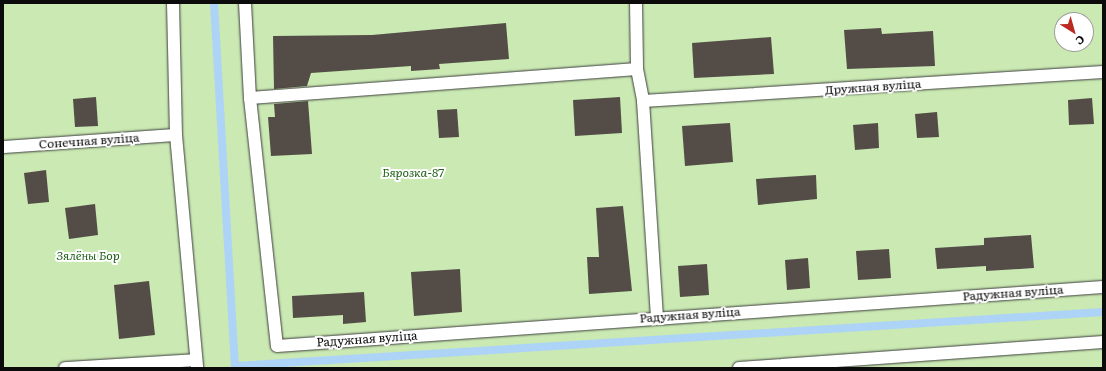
<!DOCTYPE html>
<html>
<head>
<meta charset="utf-8">
<style>
  body { margin:0 }
  #map { position:relative; width:1106px; height:371px; overflow:hidden; background:#fffde9; font-family:Literata,serif }
  div>[style] { position:absolute }
  .green>* { inset:0; background:#cae9b3 }
  .stream>* { height:8px; margin:-4px; padding:0 4px; transform-origin:4px; border-radius:4px; background:#add4f6 }
  .building>* { inset:0; background:#544d47 }
  .roads { filter:drop-shadow(0 0 1px #3e3e3e) drop-shadow(0 0 1px #3e3e3e) }
  .service>* { height:12px; margin:-6px; padding:0 6px; transform-origin:6px; border-radius:6px; background:#fff }
  span { translate:-50% -50%; white-space:nowrap; text-align:center; line-height:1.15; -webkit-text-stroke:4px #fff; paint-order:stroke }
  .street-label { font-size:12px; color:#0b0b0b }
  .park-label { font-size:12px; color:#23621c; font-style:italic }
  .frame { position:absolute; inset:0; border:4px solid #0b0b0b; pointer-events:none }
  .north { position:absolute; left:1054px; top:12px; width:40px; height:40px; box-sizing:border-box; background:#fff; border:1px solid #9d9d9d; border-radius:50%; rotate:143deg; font-size:11px; font-weight:700; line-height:16px; text-align:center; color:#0b0b0b }
  .north::after { content:''; display:block; margin:auto; width:14px; height:18px; background:#bb2b23; clip-path:polygon(50% 0,100% 100%,50% 72%,0 100%) }
</style>
</head>
<body>
<div id="map">
  <div class="green">
    <i style="clip-path:polygon(evenodd,3px 3px,1103px 3px,1103px 368px,3px 368px,3px 3px,1062px 20px,1086px 20px,1086px 44px,1062px 44px,1062px 20px)"></i>
  </div>
  <div class="stream">
    <i style="left:214px;top:3px;width:364px;rotate:86.7deg"></i>
    <i style="left:235px;top:366px;width:870px;rotate:-3.56deg"></i>
  </div>
  <div class="building">
    <i style="clip-path:polygon(506px 23px,509px 59px,439px 64px,440px 69px,411px 71px,411px 66px,311px 73px,307px 86px,274px 89px,273px 36px,372px 35px)"></i>
    <i style="clip-path:polygon(881px 28px,882px 34px,933px 31px,935px 66px,847px 69px,844px 30px)"></i>
    <i style="clip-path:polygon(771px 37px,774px 74px,694px 78px,692px 43px)"></i>
    <i style="clip-path:polygon(96px 97px,98px 126px,75px 127px,73px 99px)"></i>
    <i style="clip-path:polygon(620px 97px,622px 133px,575px 136px,573px 100px)"></i>
    <i style="clip-path:polygon(1092px 98px,1094px 124px,1069px 125px,1068px 100px)"></i>
    <i style="clip-path:polygon(308px 101px,312px 154px,271px 156px,268px 117px,275px 117px,274px 104px)"></i>
    <i style="clip-path:polygon(457px 109px,459px 137px,439px 138px,437px 110px)"></i>
    <i style="clip-path:polygon(937px 112px,939px 137px,917px 138px,915px 114px)"></i>
    <i style="clip-path:polygon(730px 123px,733px 162px,685px 166px,682px 126px)"></i>
    <i style="clip-path:polygon(878px 123px,879px 148px,855px 150px,853px 125px)"></i>
    <i style="clip-path:polygon(46px 170px,49px 202px,28px 204px,24px 173px)"></i>
    <i style="clip-path:polygon(816px 175px,817px 199px,758px 205px,756px 179px)"></i>
    <i style="clip-path:polygon(95px 204px,98px 235px,69px 239px,65px 208px)"></i>
    <i style="clip-path:polygon(623px 206px,632px 291px,589px 294px,587px 257px,599px 257px,596px 208px)"></i>
    <i style="clip-path:polygon(1031px 235px,1034px 268px,986px 271px,986px 266px,937px 269px,935px 248px,984px 245px,984px 238px)"></i>
    <i style="clip-path:polygon(889px 249px,891px 278px,858px 280px,856px 251px)"></i>
    <i style="clip-path:polygon(808px 258px,810px 288px,787px 290px,785px 260px)"></i>
    <i style="clip-path:polygon(707px 264px,709px 295px,680px 297px,678px 266px)"></i>
    <i style="clip-path:polygon(460px 269px,462px 312px,414px 316px,411px 272px)"></i>
    <i style="clip-path:polygon(149px 281px,155px 335px,119px 339px,114px 285px)"></i>
    <i style="clip-path:polygon(364px 292px,366px 322px,343px 324px,343px 315px,293px 318px,292px 296px)"></i>
  </div>
  <div class="roads">
    <div class="service">
      <i style="left:173px;top:3px;width:132px;rotate:88.7deg"></i>
      <i style="left:176px;top:135px;width:234px;rotate:84.8deg"></i>
      <i style="left:245px;top:3px;width:95px;rotate:87deg"></i>
      <i style="left:250px;top:98px;width:249px;rotate:83.8deg"></i>
      <i style="left:277px;top:346px;width:828px;rotate:-4.09deg"></i>
      <i style="left:636px;top:3px;width:66px;rotate:89.1deg"></i>
      <i style="left:637px;top:69px;width:33px;rotate:79deg"></i>
      <i style="left:643px;top:101px;width:216px;rotate:86.3deg"></i>
      <i style="left:250px;top:98px;width:388px;rotate:-4.3deg"></i>
      <i style="left:643px;top:101px;width:461px;rotate:-3.6deg"></i>
      <i style="left:3px;top:147px;width:173px;rotate:-4deg"></i>
      <i style="left:65px;top:368px;width:131px;rotate:-3.5deg"></i>
      <i style="left:739px;top:368px;width:365px;rotate:-4.1deg"></i>
    </div>
  </div>
  <div class="street-label">
    <span style="left:873px;top:87px;rotate:-4deg">Дружная вуліца</span>
    <span style="left:89px;top:141px;rotate:-4deg">Сонечная вуліца</span>
    <span style="left:1013px;top:293px;rotate:-4deg">Радужная вуліца</span>
    <span style="left:690px;top:315px;rotate:-4deg">Радужная вуліца</span>
    <span style="left:367px;top:339px;rotate:-4deg">Радужная вуліца</span>
  </div>
  <div class="park-label">
    <span style="left:413px;top:173px">Бярозка-87</span>
    <span style="left:88px;top:256px">Зялёны Бор</span>
  </div>
  <div class="frame"></div>
  <div class="north">С</div>
</div>
</body>
</html>
